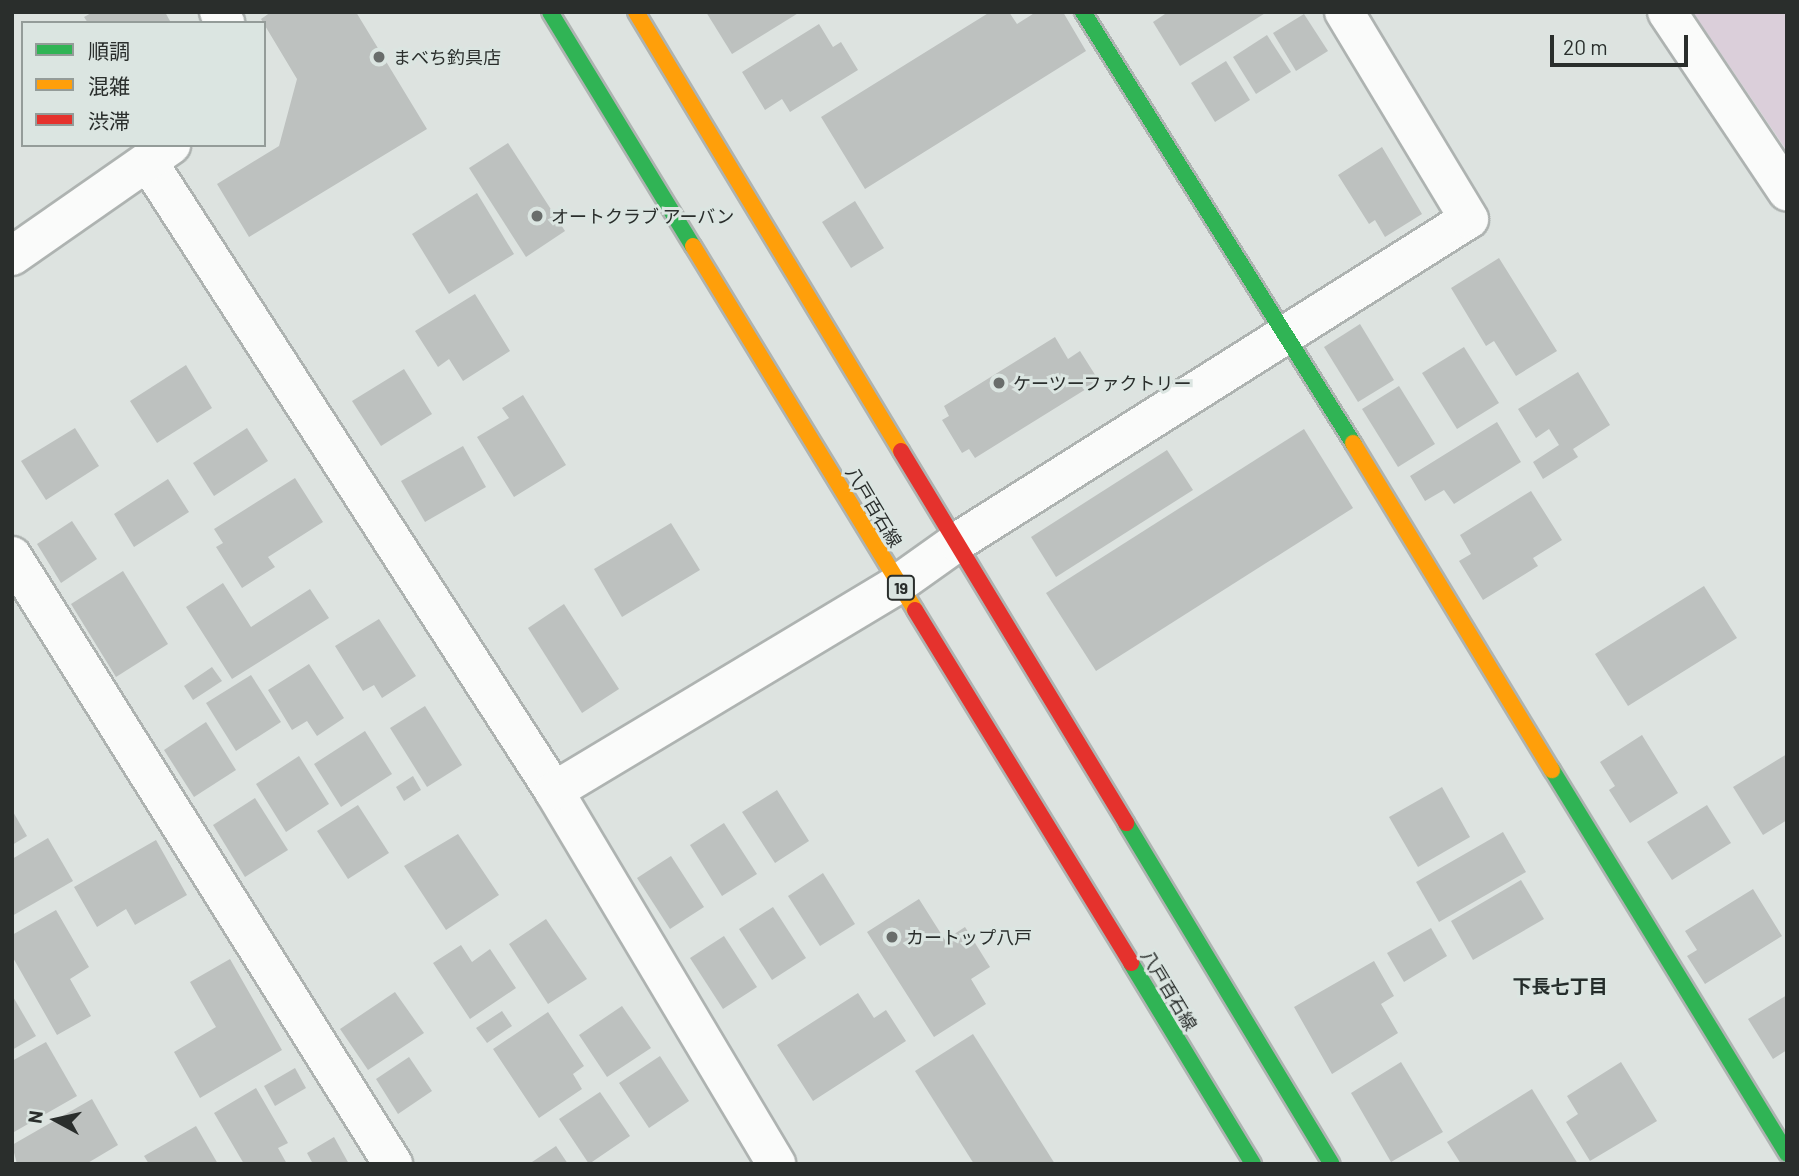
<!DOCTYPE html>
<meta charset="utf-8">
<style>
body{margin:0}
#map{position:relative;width:1799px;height:1176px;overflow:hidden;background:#dde3e0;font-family:Barlow,"Noto Sans JP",sans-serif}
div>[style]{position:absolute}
.green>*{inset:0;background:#dbcfda}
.building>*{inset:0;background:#bdc1bf}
.roads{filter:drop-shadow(2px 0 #aeb3b1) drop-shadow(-2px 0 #aeb3b1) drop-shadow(0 2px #aeb3b1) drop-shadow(0 -2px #aeb3b1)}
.street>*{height:38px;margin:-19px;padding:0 19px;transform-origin:19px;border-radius:19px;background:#fafbfa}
.fast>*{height:16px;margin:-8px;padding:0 8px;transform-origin:8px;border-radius:8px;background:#30b455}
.slow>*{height:16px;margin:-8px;padding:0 8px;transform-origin:8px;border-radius:8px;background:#ff9f0a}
.jam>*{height:16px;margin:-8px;padding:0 8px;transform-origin:8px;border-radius:8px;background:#e5322d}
.dots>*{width:19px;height:19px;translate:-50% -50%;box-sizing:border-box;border:4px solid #dbe5e1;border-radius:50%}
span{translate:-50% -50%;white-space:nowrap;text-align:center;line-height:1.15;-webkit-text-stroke:6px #dbe5e1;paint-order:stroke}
.shield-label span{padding:2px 5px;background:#dbe5e1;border:2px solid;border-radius:5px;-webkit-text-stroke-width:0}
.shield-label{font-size:16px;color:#2a2e2c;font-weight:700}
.poi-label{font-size:18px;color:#2a2e2c}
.left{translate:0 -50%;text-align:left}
.street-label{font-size:18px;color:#2a2e2c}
.neighbourhood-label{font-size:19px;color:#252d2b;font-weight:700}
.frame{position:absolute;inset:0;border:14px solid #2a2e2c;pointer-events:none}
.legend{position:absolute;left:21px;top:21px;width:245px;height:126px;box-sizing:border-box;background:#dbe5e1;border:2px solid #949c99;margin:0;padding:9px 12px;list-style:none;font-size:21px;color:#2a2e2c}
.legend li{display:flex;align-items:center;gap:14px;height:35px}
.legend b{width:35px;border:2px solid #949c99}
.north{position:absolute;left:21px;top:1085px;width:70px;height:70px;-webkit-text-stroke:5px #dbe5e1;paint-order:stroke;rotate:278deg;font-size:19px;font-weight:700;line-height:28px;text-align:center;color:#2a2e2c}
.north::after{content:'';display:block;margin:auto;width:24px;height:32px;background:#2a2e2c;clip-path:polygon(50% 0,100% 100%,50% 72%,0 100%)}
.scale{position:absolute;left:1550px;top:35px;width:138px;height:32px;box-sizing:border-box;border:4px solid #2a2e2c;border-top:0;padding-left:9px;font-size:21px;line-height:24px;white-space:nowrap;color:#2a2e2c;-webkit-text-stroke:5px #dbe5e1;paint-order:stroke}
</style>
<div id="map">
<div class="green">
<div style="clip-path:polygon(1693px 12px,1787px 12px,1787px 151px)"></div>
</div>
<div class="building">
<div style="clip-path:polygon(93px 12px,165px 12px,170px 21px,88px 23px,84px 17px)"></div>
<div style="clip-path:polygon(271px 12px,356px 12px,427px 129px,249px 237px,217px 184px,279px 146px,297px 79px,261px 19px)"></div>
<div style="clip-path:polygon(706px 12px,800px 12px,732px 54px)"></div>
<div style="clip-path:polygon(990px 12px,1009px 12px,1017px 24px,1036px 12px,1063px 12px,1086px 51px,865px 189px,821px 117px)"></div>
<div style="clip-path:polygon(1168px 12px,1267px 12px,1180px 66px,1153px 22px)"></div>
<div style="clip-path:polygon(1304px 14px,1328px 51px,1296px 71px,1273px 33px)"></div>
<div style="clip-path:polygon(819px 24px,833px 47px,841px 42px,858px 70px,790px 112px,782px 99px,765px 110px,742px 72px)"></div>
<div style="clip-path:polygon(1267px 35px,1291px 72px,1256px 94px,1233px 57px)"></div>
<div style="clip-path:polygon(1226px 61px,1250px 100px,1215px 122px,1191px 83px)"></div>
<div style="clip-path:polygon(508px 143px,565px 231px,526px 257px,469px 168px)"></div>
<div style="clip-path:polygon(1382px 147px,1422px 214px,1385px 237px,1375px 220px,1369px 224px,1338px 175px)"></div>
<div style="clip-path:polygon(477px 193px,514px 254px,449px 294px,412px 234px)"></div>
<div style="clip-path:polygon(855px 201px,884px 248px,851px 268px,822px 222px)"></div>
<div style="clip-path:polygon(1499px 258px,1557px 351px,1516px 376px,1494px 341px,1486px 346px,1451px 288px)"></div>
<div style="clip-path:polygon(475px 294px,510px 351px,463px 381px,449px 359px,438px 367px,415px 331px)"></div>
<div style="clip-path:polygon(1360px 324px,1394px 380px,1358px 402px,1324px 347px)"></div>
<div style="clip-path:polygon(1055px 337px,1068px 359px,1080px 351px,1099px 381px,975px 458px,969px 449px,962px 453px,942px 420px,949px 416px,944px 406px)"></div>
<div style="clip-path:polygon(1464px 347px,1499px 403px,1457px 429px,1422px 373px)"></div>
<div style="clip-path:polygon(186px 365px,212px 408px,157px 443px,130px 401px)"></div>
<div style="clip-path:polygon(404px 369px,432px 414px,381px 446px,352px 401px)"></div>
<div style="clip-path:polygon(1578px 372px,1610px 425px,1573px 449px,1578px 457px,1543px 479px,1533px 462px,1559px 445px,1549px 429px,1536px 438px,1518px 409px)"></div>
<div style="clip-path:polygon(1399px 386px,1435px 444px,1398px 467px,1362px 409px)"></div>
<div style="clip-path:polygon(523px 395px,566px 465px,514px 497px,477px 437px,509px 418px,502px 408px)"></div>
<div style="clip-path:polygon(1497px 422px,1521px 462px,1454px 504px,1444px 490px,1425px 501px,1410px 476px)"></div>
<div style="clip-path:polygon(75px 428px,99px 466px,46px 500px,21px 461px)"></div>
<div style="clip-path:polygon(247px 428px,268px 461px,214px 496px,193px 463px)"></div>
<div style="clip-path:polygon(1304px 429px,1353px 508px,1096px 671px,1046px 593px)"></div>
<div style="clip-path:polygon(463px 446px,486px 487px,425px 522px,401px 481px)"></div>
<div style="clip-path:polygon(1167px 450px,1193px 490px,1056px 577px,1031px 537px)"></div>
<div style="clip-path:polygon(295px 478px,323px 522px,268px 557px,275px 567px,242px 588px,216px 547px,223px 543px,214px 529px)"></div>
<div style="clip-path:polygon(168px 479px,189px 512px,134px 547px,114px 514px)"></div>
<div style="clip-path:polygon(1531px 491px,1562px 540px,1533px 558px,1538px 566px,1483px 600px,1459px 561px,1471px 554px,1460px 535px)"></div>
<div style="clip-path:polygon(72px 521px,97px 559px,61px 583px,37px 544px)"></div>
<div style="clip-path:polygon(671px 523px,700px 570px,622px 617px,594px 569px)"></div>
<div style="clip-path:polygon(123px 571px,168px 644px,116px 677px,71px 604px)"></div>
<div style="clip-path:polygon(223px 583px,251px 627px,310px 589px,329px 618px,232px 679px,186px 607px)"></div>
<div style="clip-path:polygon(1704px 586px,1737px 638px,1628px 706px,1595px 654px)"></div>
<div style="clip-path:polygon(564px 604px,619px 689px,582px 713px,528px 628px)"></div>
<div style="clip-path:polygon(379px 619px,416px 676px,382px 698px,374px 685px,363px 691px,335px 646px)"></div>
<div style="clip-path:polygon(309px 664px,344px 718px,317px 736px,307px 721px,292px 730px,268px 690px)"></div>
<div style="clip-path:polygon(212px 667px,222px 681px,193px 700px,184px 686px)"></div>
<div style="clip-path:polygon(251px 675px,281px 722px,236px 751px,206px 703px)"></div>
<div style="clip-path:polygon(425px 706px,462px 765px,427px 787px,390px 728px)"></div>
<div style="clip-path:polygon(206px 722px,236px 770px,194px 797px,164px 750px)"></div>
<div style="clip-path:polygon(365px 731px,392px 774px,341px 807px,314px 764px)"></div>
<div style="clip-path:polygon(1642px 735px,1678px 793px,1630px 823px,1609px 790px,1615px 786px,1600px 762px)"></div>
<div style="clip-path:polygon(1787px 754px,1787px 820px,1763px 835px,1733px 787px)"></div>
<div style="clip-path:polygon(299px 756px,329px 804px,286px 832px,256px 784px)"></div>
<div style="clip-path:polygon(413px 776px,421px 790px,404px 801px,396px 787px)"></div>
<div style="clip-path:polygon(1442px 787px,1470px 837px,1418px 867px,1389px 817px)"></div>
<div style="clip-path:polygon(777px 790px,809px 841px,775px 863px,742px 812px)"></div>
<div style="clip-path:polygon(255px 798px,288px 850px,245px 877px,213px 825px)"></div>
<div style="clip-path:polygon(358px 805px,389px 853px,348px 879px,317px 831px)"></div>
<div style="clip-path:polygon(1707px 805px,1731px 843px,1672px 880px,1647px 842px)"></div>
<div style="clip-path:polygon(12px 810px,27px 836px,12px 845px)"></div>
<div style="clip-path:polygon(724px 823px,757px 874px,722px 896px,690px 845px)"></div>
<div style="clip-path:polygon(1503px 832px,1526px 872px,1439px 922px,1416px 882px)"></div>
<div style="clip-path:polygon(458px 834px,499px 895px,446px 930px,404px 866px)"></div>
<div style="clip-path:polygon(48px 838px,73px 881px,12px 916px,12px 859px)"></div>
<div style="clip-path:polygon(156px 840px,187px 895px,135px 925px,126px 909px,97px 927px,74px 887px)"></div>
<div style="clip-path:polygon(671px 856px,704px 907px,670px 929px,637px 878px)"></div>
<div style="clip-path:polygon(823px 873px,855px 924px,820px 946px,788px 896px)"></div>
<div style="clip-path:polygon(1521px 880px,1544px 919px,1473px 960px,1451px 921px)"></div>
<div style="clip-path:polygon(1753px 889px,1782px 936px,1705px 984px,1687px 956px,1697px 950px,1685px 931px)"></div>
<div style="clip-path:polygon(919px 899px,945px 940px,965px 927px,990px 967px,971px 979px,986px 1004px,934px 1037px,867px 932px)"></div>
<div style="clip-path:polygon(773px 907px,806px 958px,772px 980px,739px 929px)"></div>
<div style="clip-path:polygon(56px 910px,89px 967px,70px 979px,91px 1016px,57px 1035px,12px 956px,12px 935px)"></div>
<div style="clip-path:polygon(546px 919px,587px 979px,548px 1004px,509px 944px)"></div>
<div style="clip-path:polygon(1431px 928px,1447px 956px,1404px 982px,1387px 953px)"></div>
<div style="clip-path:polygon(724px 936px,757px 987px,723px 1009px,690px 958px)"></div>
<div style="clip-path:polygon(461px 945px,472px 962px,490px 949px,516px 988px,470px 1019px,433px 963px)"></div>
<div style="clip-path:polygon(230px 959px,282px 1050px,200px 1098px,174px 1052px,216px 1027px,190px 982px)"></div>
<div style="clip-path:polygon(1374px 961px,1394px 996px,1381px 1004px,1398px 1033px,1332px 1074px,1294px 1007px)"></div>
<div style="clip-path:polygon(395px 992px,424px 1033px,368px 1070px,340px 1029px)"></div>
<div style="clip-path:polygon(858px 993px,874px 1018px,886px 1010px,906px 1041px,813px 1101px,777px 1045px)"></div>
<div style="clip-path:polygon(12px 995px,36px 1036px,12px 1050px)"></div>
<div style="clip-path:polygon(1787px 995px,1787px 1050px,1773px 1059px,1748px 1019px)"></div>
<div style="clip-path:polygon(622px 1006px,651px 1048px,607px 1077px,579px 1035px)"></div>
<div style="clip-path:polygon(502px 1011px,512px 1026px,487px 1043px,476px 1028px)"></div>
<div style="clip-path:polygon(548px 1012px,584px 1066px,573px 1074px,582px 1089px,539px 1118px,493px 1049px)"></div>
<div style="clip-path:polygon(973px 1034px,1055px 1164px,974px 1164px,915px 1071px)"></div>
<div style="clip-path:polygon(46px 1042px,77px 1096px,14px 1132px,12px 1061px)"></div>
<div style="clip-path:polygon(660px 1056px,689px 1101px,649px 1128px,619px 1083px)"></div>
<div style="clip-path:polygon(409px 1057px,432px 1091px,398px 1114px,376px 1079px)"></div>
<div style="clip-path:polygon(1401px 1062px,1443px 1132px,1391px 1162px,1351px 1093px)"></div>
<div style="clip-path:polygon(1621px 1062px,1657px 1121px,1590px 1161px,1566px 1122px,1578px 1114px,1567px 1096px)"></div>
<div style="clip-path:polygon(295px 1068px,306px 1088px,275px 1106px,264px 1086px)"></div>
<div style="clip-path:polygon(256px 1088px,288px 1143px,278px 1148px,287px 1164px,244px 1164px,214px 1113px)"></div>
<div style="clip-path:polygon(1532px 1089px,1578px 1164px,1461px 1164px,1447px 1142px)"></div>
<div style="clip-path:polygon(600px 1092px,630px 1136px,589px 1164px,559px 1119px)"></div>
<div style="clip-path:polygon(92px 1099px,118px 1145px,86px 1164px,17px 1164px,12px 1145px)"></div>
<div style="clip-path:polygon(196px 1126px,218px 1164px,149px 1164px,144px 1156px)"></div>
<div style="clip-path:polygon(334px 1137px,349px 1164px,313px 1164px,307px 1153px)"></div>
<div style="clip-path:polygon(556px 1146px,568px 1164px,529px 1164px)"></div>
</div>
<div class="roads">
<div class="street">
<div style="left:219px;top:12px;width:13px;rotate:61deg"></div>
<div style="left:1667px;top:12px;width:216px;rotate:56.2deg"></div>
<div style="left:148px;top:162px;width:749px;rotate:57.16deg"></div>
<div style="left:554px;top:791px;width:434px;rotate:59.2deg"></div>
<div style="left:12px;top:256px;width:194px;rotate:-34.9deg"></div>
<div style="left:12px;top:556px;width:718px;rotate:57.93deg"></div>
<div style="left:554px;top:791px;width:401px;rotate:-31deg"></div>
<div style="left:898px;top:584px;width:72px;rotate:-35.4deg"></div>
<div style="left:957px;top:542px;width:605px;rotate:-32.25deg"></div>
<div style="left:1469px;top:219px;width:242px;rotate:-121.1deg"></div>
</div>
<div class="fast">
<div style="left:550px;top:12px;width:274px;rotate:58.6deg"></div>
<div style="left:1083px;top:12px;width:509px;rotate:57.93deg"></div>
<div style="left:1552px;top:770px;width:450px;rotate:58.5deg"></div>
<div style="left:1126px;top:823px;width:398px;rotate:58.9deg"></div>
<div style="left:1131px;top:963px;width:235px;rotate:58.7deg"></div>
</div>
<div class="slow">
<div style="left:636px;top:12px;width:513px;rotate:58.88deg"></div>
<div style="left:693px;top:246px;width:426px;rotate:58.6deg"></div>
<div style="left:1353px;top:443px;width:383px;rotate:58.7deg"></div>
</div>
<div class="jam">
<div style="left:901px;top:451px;width:435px;rotate:58.8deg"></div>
<div style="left:915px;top:610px;width:414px;rotate:58.5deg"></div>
</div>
</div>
<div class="dots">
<div style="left:379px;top:57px;background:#696d6b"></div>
<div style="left:537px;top:216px;background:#696d6b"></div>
<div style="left:999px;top:383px;background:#696d6b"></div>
<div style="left:892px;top:937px;background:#696d6b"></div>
</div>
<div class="shield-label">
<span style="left:901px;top:588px">19</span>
</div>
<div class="poi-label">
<span class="left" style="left:393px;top:57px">まべち釣具店</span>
<span class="left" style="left:551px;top:216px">オートクラブ アーバン</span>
<span class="left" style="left:1013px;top:383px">ケーツーファクトリー</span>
<span class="left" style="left:906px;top:937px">カートップ八戸</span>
</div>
<div class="street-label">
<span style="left:874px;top:507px;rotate:59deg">八戸百石線</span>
<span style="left:1169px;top:990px;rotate:59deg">八戸百石線</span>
</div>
<div class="neighbourhood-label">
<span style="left:1560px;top:986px">下長七丁目</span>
</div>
<div class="frame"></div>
<ul class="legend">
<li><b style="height:9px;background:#30b455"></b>順調</li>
<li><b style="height:9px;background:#ff9f0a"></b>混雑</li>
<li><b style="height:9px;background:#e5322d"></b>渋滞</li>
</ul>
<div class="north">N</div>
<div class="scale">20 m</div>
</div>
